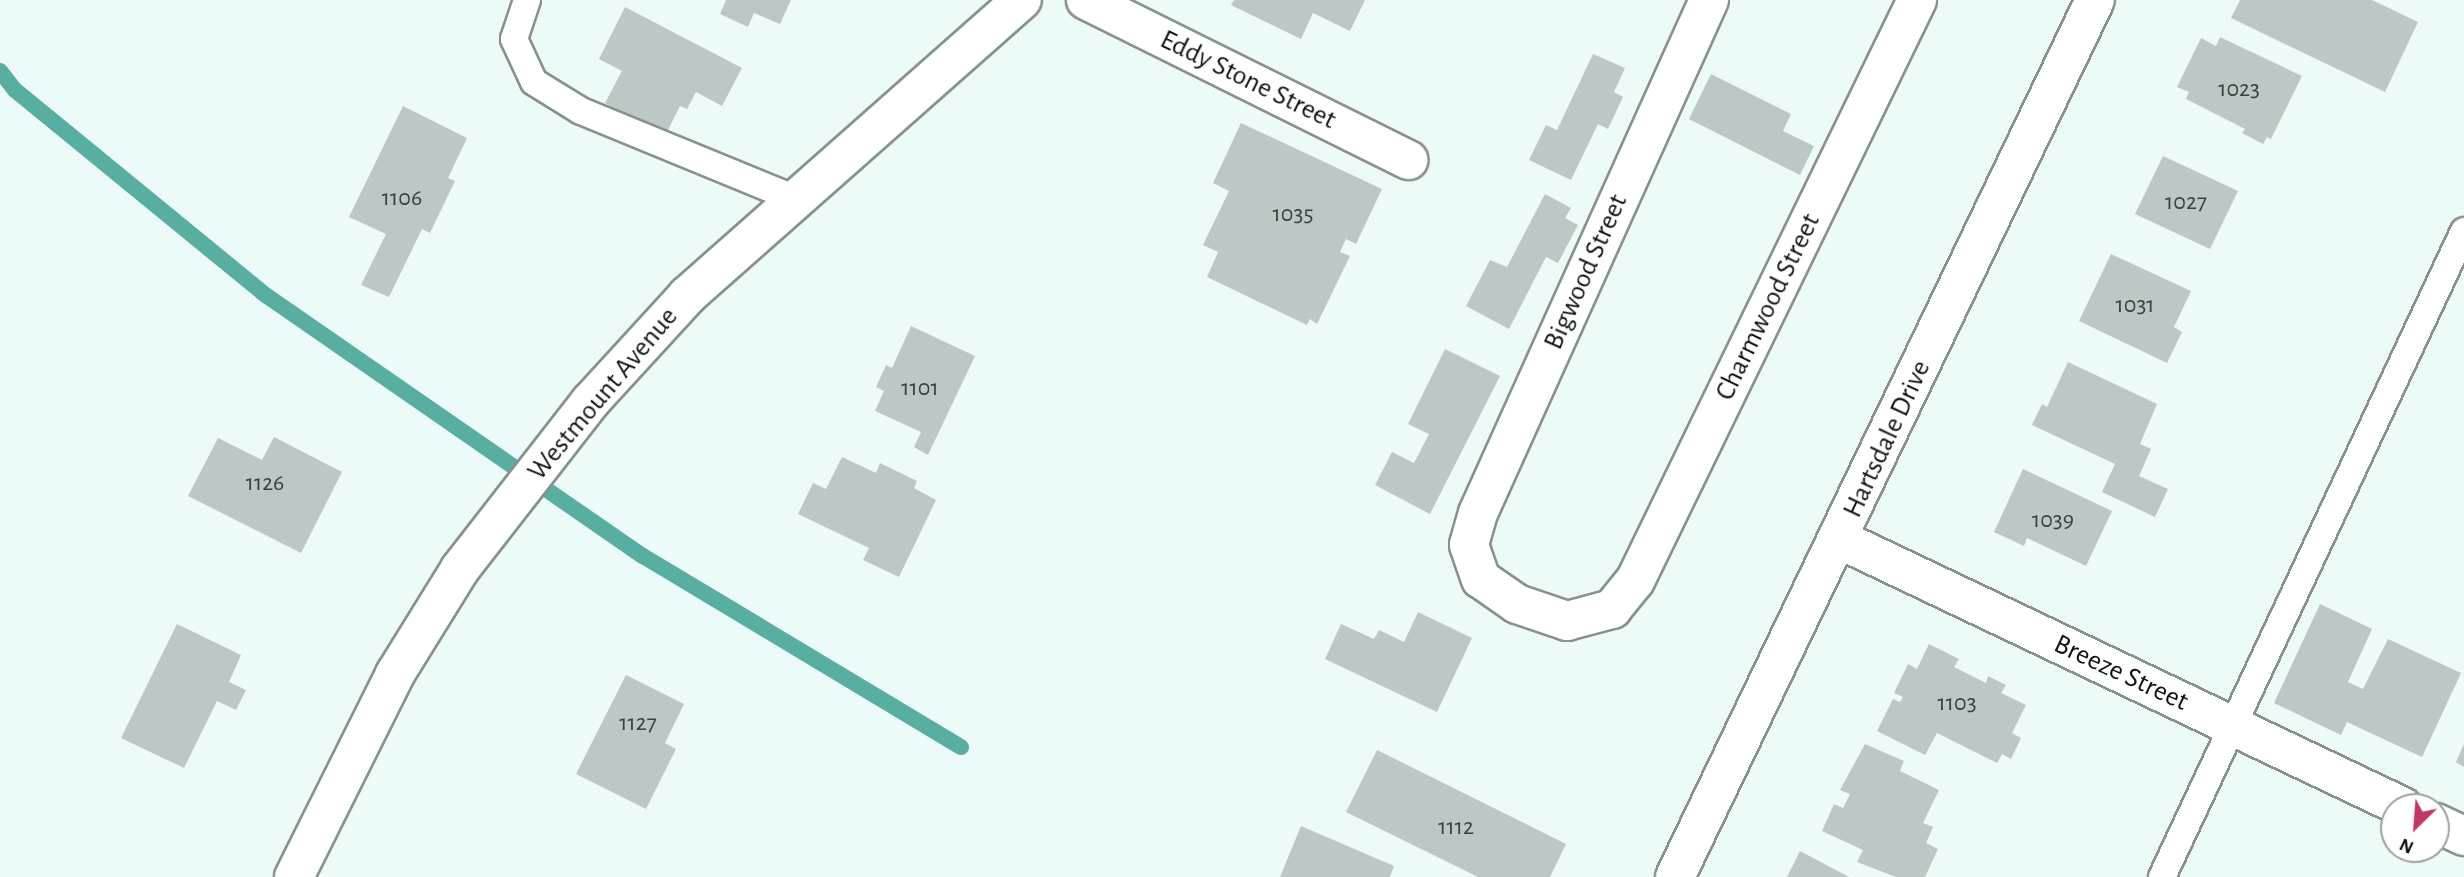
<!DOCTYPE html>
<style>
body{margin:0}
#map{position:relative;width:2464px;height:877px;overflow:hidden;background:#edfbf8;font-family:"Alegreya Sans",sans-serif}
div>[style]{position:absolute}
.stream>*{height:16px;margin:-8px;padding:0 8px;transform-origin:8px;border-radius:8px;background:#59aea2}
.building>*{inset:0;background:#bbc8c6}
.roads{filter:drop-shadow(2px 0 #869290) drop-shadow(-2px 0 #869290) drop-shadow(0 2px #869290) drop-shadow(0 -2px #869290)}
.service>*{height:26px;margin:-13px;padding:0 13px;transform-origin:13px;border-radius:13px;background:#fff}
.minor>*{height:38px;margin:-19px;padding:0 19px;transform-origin:19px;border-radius:19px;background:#fff}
span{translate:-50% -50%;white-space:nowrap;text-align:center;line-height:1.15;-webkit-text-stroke:7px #fff;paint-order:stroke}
.number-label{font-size:24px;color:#39403f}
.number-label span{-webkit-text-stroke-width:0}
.street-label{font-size:28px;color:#0e1312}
.north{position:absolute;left:2380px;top:793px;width:70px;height:70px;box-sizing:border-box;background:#fff;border:2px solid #9fa1a0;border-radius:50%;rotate:205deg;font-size:19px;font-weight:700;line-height:28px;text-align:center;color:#0e1312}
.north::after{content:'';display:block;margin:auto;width:24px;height:32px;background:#c13569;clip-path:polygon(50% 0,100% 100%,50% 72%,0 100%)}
</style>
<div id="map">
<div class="stream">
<div style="left:0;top:71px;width:24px;rotate:52deg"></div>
<div style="left:15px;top:90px;width:325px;rotate:39.3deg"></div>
<div style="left:267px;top:296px;width:457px;rotate:34.7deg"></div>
<div style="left:643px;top:556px;width:371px;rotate:31deg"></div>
</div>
<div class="building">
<div style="clip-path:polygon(726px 0,791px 0,780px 24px,754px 13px,748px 27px,720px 14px)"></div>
<div style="clip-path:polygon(1234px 0,1365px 0,1350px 31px,1313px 13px,1301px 39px,1231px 5px)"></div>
<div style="clip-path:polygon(2240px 0,2372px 0,2418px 22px,2385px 92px,2231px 18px)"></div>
<div style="clip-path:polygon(625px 7px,742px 68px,722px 106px,696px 92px,687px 109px,680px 106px,664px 138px,605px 103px,622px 71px,599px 59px)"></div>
<div style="clip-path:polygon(2220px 37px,2302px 76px,2271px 139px,2267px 137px,2263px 144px,2242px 133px,2245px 129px,2186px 99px,2189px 92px,2177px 87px,2201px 38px,2216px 46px)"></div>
<div style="clip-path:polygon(1593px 54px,1625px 68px,1614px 92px,1623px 97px,1608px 129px,1598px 124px,1571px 180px,1529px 160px,1546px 125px,1557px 130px)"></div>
<div style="clip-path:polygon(1711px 74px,1791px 114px,1783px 131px,1814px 146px,1800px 175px,1689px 119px)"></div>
<div style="clip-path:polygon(403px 106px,467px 138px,448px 178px,455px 181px,430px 233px,422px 229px,389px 297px,361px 285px,386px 234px,349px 217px)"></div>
<div style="clip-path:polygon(1241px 123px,1382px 189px,1356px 244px,1346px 239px,1340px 252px,1350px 256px,1317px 324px,1310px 319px,1307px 325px,1207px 277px,1218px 252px,1203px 245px,1229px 191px,1213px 183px)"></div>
<div style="clip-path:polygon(2163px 156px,2238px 191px,2210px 249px,2135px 214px)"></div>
<div style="clip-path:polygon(1545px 194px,1571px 208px,1565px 218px,1578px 225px,1558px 263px,1546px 257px,1509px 329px,1466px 306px,1490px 260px,1507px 267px)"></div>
<div style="clip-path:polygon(2111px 254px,2191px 291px,2174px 327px,2182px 332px,2167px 363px,2079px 321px)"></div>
<div style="clip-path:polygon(911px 326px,975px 356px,928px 455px,914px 447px,921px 432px,875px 411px,884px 391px,876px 387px,886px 365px,892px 368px)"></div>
<div style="clip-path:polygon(1445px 349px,1500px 376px,1430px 514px,1375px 485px,1392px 452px,1414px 463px,1429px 434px,1408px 424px)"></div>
<div style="clip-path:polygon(2068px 362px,2157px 404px,2140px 444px,2151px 449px,2139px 476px,2168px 489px,2155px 517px,2102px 492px,2115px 464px,2032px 425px,2042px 404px,2047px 407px)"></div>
<div style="clip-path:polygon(274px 437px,342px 472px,301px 553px,188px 496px,218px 438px,262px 460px)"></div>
<div style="clip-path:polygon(842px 457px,876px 473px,880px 463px,917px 481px,914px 488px,936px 500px,899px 577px,863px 560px,869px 548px,798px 514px,813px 483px,826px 489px)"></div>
<div style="clip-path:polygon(2023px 469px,2112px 511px,2086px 566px,2027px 538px,2024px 546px,1994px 532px)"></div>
<div style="clip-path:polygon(2320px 604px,2372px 629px,2348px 682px,2363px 689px,2388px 639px,2461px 673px,2422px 757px,2347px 722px,2341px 735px,2274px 703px)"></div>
<div style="clip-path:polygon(1418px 612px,1472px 638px,1437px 712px,1325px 659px,1341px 624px,1374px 639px,1379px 630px,1404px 642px)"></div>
<div style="clip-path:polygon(177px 624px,241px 655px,229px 682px,246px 690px,236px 710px,217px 701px,184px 768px,121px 738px)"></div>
<div style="clip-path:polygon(1929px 644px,1959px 659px,1954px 667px,1986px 683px,1988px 676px,2006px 685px,2001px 693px,2026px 705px,2012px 733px,2021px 738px,2011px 759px,2002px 754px,1997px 763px,1937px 733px,1925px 755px,1877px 731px,1893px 699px,1900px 702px,1903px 697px,1894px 693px,1908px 664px,1917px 669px)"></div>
<div style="clip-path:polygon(626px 675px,684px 704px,665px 743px,676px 749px,646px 809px,576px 774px)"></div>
<div style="clip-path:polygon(1865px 744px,1904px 761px,1900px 771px,1939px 790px,1923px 823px,1933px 827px,1926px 843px,1938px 849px,1925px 877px,1896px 877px,1857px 862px,1863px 850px,1822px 831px,1834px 804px,1843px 808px,1850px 794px,1840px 790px)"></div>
<div style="clip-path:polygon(2464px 744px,2464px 767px,2456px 762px)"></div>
<div style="clip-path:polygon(1377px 750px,1566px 844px,1550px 877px,1478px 877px,1346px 812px)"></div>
<div style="clip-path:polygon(1301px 826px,1394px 866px,1390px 877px,1280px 877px)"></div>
<div style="clip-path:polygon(1800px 851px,1849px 877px,1787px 877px)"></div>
</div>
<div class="roads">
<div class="service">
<div style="left:527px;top:0;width:41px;rotate:108.4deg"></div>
<div style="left:514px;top:39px;width:47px;rotate:65.1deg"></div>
<div style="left:534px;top:82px;width:55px;rotate:31.7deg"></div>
<div style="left:581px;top:111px;width:235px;rotate:22.3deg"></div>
<div style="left:2162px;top:877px;width:713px;rotate:-64.94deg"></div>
</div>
<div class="minor">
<div style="left:1086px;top:0;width:360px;rotate:26.4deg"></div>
<div style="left:1709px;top:0;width:563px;rotate:114.24deg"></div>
<div style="left:1478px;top:513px;width:33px;rotate:106deg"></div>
<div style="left:1469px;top:545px;width:36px;rotate:71deg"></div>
<div style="left:1481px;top:579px;width:44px;rotate:34.8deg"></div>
<div style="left:1517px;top:604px;width:53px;rotate:18.8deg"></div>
<div style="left:1567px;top:621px;width:47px;rotate:-14.9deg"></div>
<div style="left:1612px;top:609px;width:36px;rotate:-51deg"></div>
<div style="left:1635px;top:581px;width:646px;rotate:-64.11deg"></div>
<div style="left:1839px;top:539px;width:624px;rotate:25.42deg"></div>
<div style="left:2436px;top:823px;width:31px;rotate:25deg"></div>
<div style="left:294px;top:877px;width:227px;rotate:-63.5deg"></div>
<div style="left:395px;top:674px;width:123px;rotate:-58.2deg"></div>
<div style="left:460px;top:569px;width:212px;rotate:-52.1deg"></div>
<div style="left:590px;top:402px;width:144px;rotate:-47.5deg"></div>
<div style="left:687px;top:296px;width:447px;rotate:-41.5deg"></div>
<div style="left:1675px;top:877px;width:972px;rotate:-64.41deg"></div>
</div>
</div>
<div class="number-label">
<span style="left:2239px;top:90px">1023</span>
<span style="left:402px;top:199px">1106</span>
<span style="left:2186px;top:203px">1027</span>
<span style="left:1293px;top:215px">1035</span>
<span style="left:2135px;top:306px">1031</span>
<span style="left:920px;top:389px">1101</span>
<span style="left:265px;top:484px">1126</span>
<span style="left:2053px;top:521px">1039</span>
<span style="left:1957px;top:704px">1103</span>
<span style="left:638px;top:724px">1127</span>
<span style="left:1456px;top:828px">1112</span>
</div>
<div class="street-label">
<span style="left:1248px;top:80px;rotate:26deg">Eddy Stone Street</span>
<span style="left:1586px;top:272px;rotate:-66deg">Bigwood Street</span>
<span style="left:1768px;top:307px;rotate:-64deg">Charmwood Street</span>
<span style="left:603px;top:394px;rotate:-50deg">Westmount Avenue</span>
<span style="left:1887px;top:439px;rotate:-65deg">Hartsdale Drive</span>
<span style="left:2121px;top:673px;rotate:25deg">Breeze Street</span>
</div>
<div class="north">N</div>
</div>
